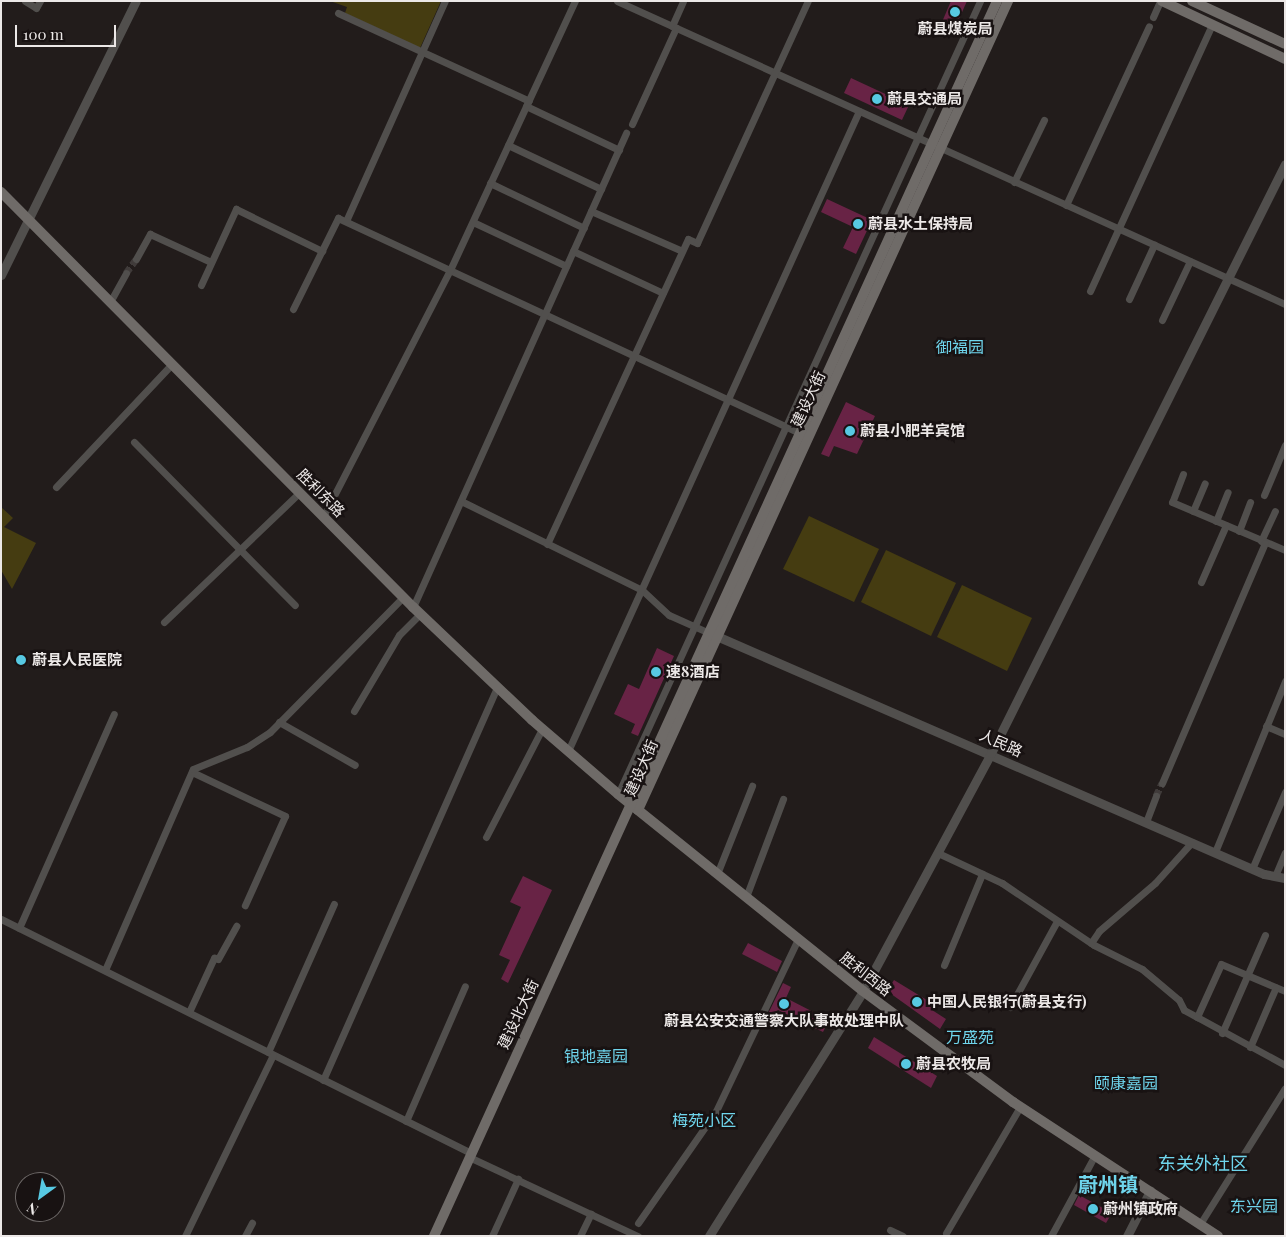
<!DOCTYPE html>
<meta charset="utf-8">
<style>
body{margin:0}
#map{position:relative;width:1286px;height:1237px;overflow:hidden;background:#221c1b;font-family:"Playfair Display","Noto Sans SC",serif}
div>[style]{position:absolute}
.green>*{inset:0;background:#453c11}
.building>*{inset:0;background:#682345}
.minor-tunnel>*{height:7px;margin-top:-3.5px;transform-origin:0;background:repeating-linear-gradient(90deg,#403b3a 0 7px,transparent 0 10.5px)}
.minor>*{height:7px;margin:-3.5px;padding:0 3.5px;transform-origin:3.5px;border-radius:3.5px;background:#514f4d}
.tertiary>*{height:9px;margin:-4.5px;padding:0 4.5px;transform-origin:4.5px;border-radius:4.5px;background:#514f4d}
.secondary>*{height:10px;margin:-5px;padding:0 5px;transform-origin:5px;border-radius:5px;background:#6f6b68}
.dots>*{width:14px;height:14px;translate:-50% -50%;box-sizing:border-box;border:2px solid #181212;border-radius:50%}
span{translate:-50% -50%;white-space:nowrap;text-align:center;line-height:1.15;-webkit-text-stroke:5px #181212;paint-order:stroke}
.poi-label{font-size:15px;color:#ece8e7;font-weight:700}
.left{translate:0 -50%;text-align:left}
.street-label{font-size:15px;color:#ece8e7}
.neighbourhood-label{font-size:16px;color:#6fd5ec}
.quarter-label{font-size:18px;color:#6fd5ec}
.district-label{font-size:20px;color:#6fd5ec;font-weight:700}
.frame{position:absolute;inset:0;border:2px solid #ece8e7;pointer-events:none}
.north{position:absolute;left:15px;top:1172px;width:50px;height:50px;box-sizing:border-box;background:#181212;border:1px solid #6d6867;border-radius:50%;rotate:212deg;font-size:14px;font-weight:700;line-height:20px;text-align:center;color:#ece8e7}
.north::after{content:'';display:block;margin:auto;width:18px;height:22px;background:#57c9e2;clip-path:polygon(50% 0,100% 100%,50% 72%,0 100%)}
.scale{position:absolute;left:15px;top:25px;width:101px;height:22px;box-sizing:border-box;border:2px solid #ece8e7;border-top:0;padding-left:6px;font-size:15px;line-height:18px;white-space:nowrap;color:#ece8e7;-webkit-text-stroke:4px #181212;paint-order:stroke}
</style>
<div id="map">
<div class="green">
<div style="clip-path:polygon(330px 1px,441px 1px,420px 48px,345px 13px,347px 7px)"></div>
<div style="clip-path:polygon(1px 507px,13px 518px,4px 527px,36px 543px,12px 589px,1px 570px)"></div>
<div style="clip-path:polygon(809px 516px,879px 549px,854px 602px,783px 569px)"></div>
<div style="clip-path:polygon(886px 550px,956px 583px,931px 636px,861px 602px)"></div>
<div style="clip-path:polygon(962px 585px,1032px 618px,1007px 671px,937px 637px)"></div>
</div>
<div class="building">
<div style="clip-path:polygon(951px 1px,967px 1px,955px 28px,942px 22px)"></div>
<div style="clip-path:polygon(851px 78px,909px 105px,902px 120px,844px 93px)"></div>
<div style="clip-path:polygon(827px 199px,872px 220px,856px 254px,843px 248px,853px 227px,821px 212px)"></div>
<div style="clip-path:polygon(846px 402px,875px 416px,857px 454px,834px 446px,829px 457px,821px 454px)"></div>
<div style="clip-path:polygon(657px 648px,674px 656px,638px 736px,631px 733px,635px 724px,614px 714px,628px 684px,639px 689px)"></div>
<div style="clip-path:polygon(523px 876px,552px 890px,508px 983px,501px 979px,510px 960px,499px 955px,521px 907px,510px 902px)"></div>
<div style="clip-path:polygon(748px 943px,782px 961px,777px 972px,742px 954px)"></div>
<div style="clip-path:polygon(894px 980px,935px 1005px,932px 1010px,946px 1019px,940px 1029px,887px 991px)"></div>
<div style="clip-path:polygon(783px 983px,791px 987px,786px 998px,829px 1020px,823px 1032px,778px 1010px,773px 1019px,767px 1016px)"></div>
<div style="clip-path:polygon(874px 1037px,937px 1076px,931px 1088px,868px 1048px)"></div>
<div style="clip-path:polygon(1079px 1195px,1112px 1213px,1106px 1223px,1074px 1205px)"></div>
</div>
<div class="minor-tunnel">
<div style="left:126px;top:273px;width:17px;rotate:-54deg"></div>
<div style="left:1156px;top:796px;width:14px;rotate:-65deg"></div>
</div>
<div class="minor">
<div style="left:25px;top:1px;width:13px;rotate:32deg"></div>
<div style="left:36px;top:8px;width:8px;rotate:-60deg"></div>
<div style="left:617px;top:1px;width:734px;rotate:24.4deg"></div>
<div style="left:338px;top:13px;width:210px;rotate:24.7deg"></div>
<div style="left:1153px;top:17px;width:17px;rotate:-66deg"></div>
<div style="left:672px;top:26px;width:27px;rotate:-66deg"></div>
<div style="left:526px;top:106px;width:103px;rotate:25.3deg"></div>
<div style="left:632px;top:124px;width:106px;rotate:-65.4deg"></div>
<div style="left:508px;top:145px;width:103px;rotate:25.3deg"></div>
<div style="left:1014px;top:182px;width:69px;rotate:-64.2deg"></div>
<div style="left:490px;top:183px;width:104px;rotate:25.6deg"></div>
<div style="left:1066px;top:205px;width:197px;rotate:-65.1deg"></div>
<div style="left:591px;top:211px;width:99px;rotate:23.7deg"></div>
<div style="left:346px;top:221px;width:241px;rotate:-65.8deg"></div>
<div style="left:473px;top:222px;width:103px;rotate:25.3deg"></div>
<div style="left:573px;top:251px;width:99px;rotate:25deg"></div>
<div style="left:136px;top:259px;width:29px;rotate:-61deg"></div>
<div style="left:150px;top:234px;width:67px;rotate:24.7deg"></div>
<div style="left:201px;top:285px;width:84px;rotate:-65.3deg"></div>
<div style="left:236px;top:209px;width:96px;rotate:26deg"></div>
<div style="left:1090px;top:291px;width:294px;rotate:-65.4deg"></div>
<div style="left:1129px;top:299px;width:60px;rotate:-65.2deg"></div>
<div style="left:110px;top:302px;width:33px;rotate:-61deg"></div>
<div style="left:293px;top:309px;width:102px;rotate:-63.7deg"></div>
<div style="left:338px;top:218px;width:514px;rotate:24.97deg"></div>
<div style="left:1162px;top:320px;width:65px;rotate:-64.6deg"></div>
<div style="left:134px;top:442px;width:229px;rotate:45.4deg"></div>
<div style="left:1183px;top:474px;width:30px;rotate:111deg"></div>
<div style="left:1172px;top:502px;width:123px;rotate:23deg"></div>
<div style="left:56px;top:487px;width:169px;rotate:-46.7deg"></div>
<div style="left:1264px;top:495px;width:54px;rotate:-67.2deg"></div>
<div style="left:461px;top:501px;width:202px;rotate:26.2deg"></div>
<div style="left:642px;top:590px;width:37px;rotate:43deg"></div>
<div style="left:669px;top:615px;width:42px;rotate:24.1deg"></div>
<div style="left:1193px;top:511px;width:30px;rotate:-67deg"></div>
<div style="left:323px;top:517px;width:278px;rotate:-62.8deg"></div>
<div style="left:450px;top:270px;width:297px;rotate:-65.1deg"></div>
<div style="left:1216px;top:521px;width:31px;rotate:-68deg"></div>
<div style="left:1239px;top:531px;width:31px;rotate:-69deg"></div>
<div style="left:1261px;top:541px;width:33px;rotate:-65deg"></div>
<div style="left:547px;top:544px;width:336px;rotate:-65.2deg"></div>
<div style="left:688px;top:239px;width:10px;rotate:24deg"></div>
<div style="left:697px;top:243px;width:266px;rotate:-65.4deg"></div>
<div style="left:1201px;top:582px;width:62px;rotate:-66.3deg"></div>
<div style="left:413px;top:607px;width:520px;rotate:-65.8deg"></div>
<div style="left:164px;top:622px;width:187px;rotate:-43.7deg"></div>
<div style="left:354px;top:711px;width:88px;rotate:-59.4deg"></div>
<div style="left:399px;top:635px;width:30px;rotate:-45deg"></div>
<div style="left:279px;top:722px;width:87px;rotate:29.5deg"></div>
<div style="left:1266px;top:726px;width:21px;rotate:23deg"></div>
<div style="left:568px;top:751px;width:703px;rotate:-65.55deg"></div>
<div style="left:192px;top:772px;width:103px;rotate:25.3deg"></div>
<div style="left:285px;top:816px;width:98px;rotate:114.2deg"></div>
<div style="left:1162px;top:783px;width:261px;rotate:-66.8deg"></div>
<div style="left:618px;top:794px;width:872px;rotate:-65.46deg"></div>
<div style="left:1146px;top:822px;width:28px;rotate:-69deg"></div>
<div style="left:486px;top:837px;width:122px;rotate:-62.6deg"></div>
<div style="left:1215px;top:852px;width:185px;rotate:-67.7deg"></div>
<div style="left:938px;top:853px;width:71px;rotate:25.1deg"></div>
<div style="left:1002px;top:883px;width:111px;rotate:34deg"></div>
<div style="left:1094px;top:945px;width:54px;rotate:26.6deg"></div>
<div style="left:1142px;top:969px;width:48px;rotate:40deg"></div>
<div style="left:1179px;top:1000px;width:11px;rotate:63deg"></div>
<div style="left:1184px;top:1010px;width:15px;rotate:28deg"></div>
<div style="left:1197px;top:1017px;width:58px;rotate:-65.6deg"></div>
<div style="left:1221px;top:964px;width:69px;rotate:22.9deg"></div>
<div style="left:1252px;top:869px;width:84px;rotate:-66.8deg"></div>
<div style="left:717px;top:874px;width:95px;rotate:-68.3deg"></div>
<div style="left:1275px;top:876px;width:25px;rotate:-67deg"></div>
<div style="left:746px;top:897px;width:105px;rotate:-69.3deg"></div>
<div style="left:1px;top:919px;width:525px;rotate:26.47deg"></div>
<div style="left:19px;top:928px;width:234px;rotate:-66.1deg"></div>
<div style="left:1091px;top:943px;width:14px;rotate:-56deg"></div>
<div style="left:1099px;top:931px;width:74px;rotate:-40.6deg"></div>
<div style="left:1155px;top:883px;width:55px;rotate:-47.9deg"></div>
<div style="left:944px;top:965px;width:99px;rotate:-67.3deg"></div>
<div style="left:105px;top:970px;width:219px;rotate:-66.4deg"></div>
<div style="left:193px;top:769px;width:58px;rotate:-22.2deg"></div>
<div style="left:247px;top:747px;width:27px;rotate:-33deg"></div>
<div style="left:270px;top:732px;width:190px;rotate:-45.4deg"></div>
<div style="left:1010px;top:1007px;width:98px;rotate:-61.3deg"></div>
<div style="left:189px;top:1012px;width:60px;rotate:-65.2deg"></div>
<div style="left:214px;top:958px;width:4px;rotate:14deg"></div>
<div style="left:218px;top:959px;width:38px;rotate:-61deg"></div>
<div style="left:1197px;top:1017px;width:100px;rotate:28.6deg"></div>
<div style="left:1222px;top:1033px;width:107px;rotate:-66.3deg"></div>
<div style="left:1250px;top:1047px;width:65px;rotate:-66.6deg"></div>
<div style="left:268px;top:1052px;width:162px;rotate:-66deg"></div>
<div style="left:323px;top:1080px;width:430px;rotate:-66.1deg"></div>
<div style="left:406px;top:1121px;width:147px;rotate:-66.4deg"></div>
<div style="left:469px;top:1157px;width:187px;rotate:25.1deg"></div>
<div style="left:638px;top:1223px;width:136px;rotate:-55.1deg"></div>
<div style="left:716px;top:1111px;width:191px;rotate:-64.5deg"></div>
<div style="left:1200px;top:1224px;width:160px;rotate:-58deg"></div>
<div style="left:890px;top:1230px;width:14px;rotate:25deg"></div>
<div style="left:946px;top:1233px;width:146px;rotate:-59.6deg"></div>
<div style="left:185px;top:1236px;width:201px;rotate:-64.1deg"></div>
<div style="left:245px;top:1236px;width:15px;rotate:-62deg"></div>
<div style="left:492px;top:1236px;width:63px;rotate:-65.5deg"></div>
<div style="left:580px;top:1236px;width:25px;rotate:-64deg"></div>
<div style="left:1051px;top:1236px;width:92px;rotate:-61.5deg"></div>
</div>
<div class="tertiary">
<div style="left:1px;top:275px;width:305px;rotate:-63.8deg"></div>
<div style="left:712px;top:634px;width:602px;rotate:23.5deg"></div>
<div style="left:1264px;top:874px;width:21px;rotate:11deg"></div>
<div style="left:709px;top:1236px;width:289px;rotate:-57.8deg"></div>
<div style="left:863px;top:991px;width:270px;rotate:-61.7deg"></div>
<div style="left:991px;top:753px;width:658px;rotate:-63.47deg"></div>
<div style="left:1127px;top:1236px;width:51px;rotate:-62.9deg"></div>
</div>
<div class="secondary">
<div style="left:1162px;top:1px;width:136px;rotate:25.2deg"></div>
<div style="left:1192px;top:1px;width:102px;rotate:24.8deg"></div>
<div style="left:1px;top:192px;width:585px;rotate:45.21deg"></div>
<div style="left:413px;top:607px;width:164px;rotate:43.5deg"></div>
<div style="left:532px;top:720px;width:113px;rotate:40.7deg"></div>
<div style="left:618px;top:794px;width:314px;rotate:38.8deg"></div>
<div style="left:863px;top:991px;width:187px;rotate:36.5deg"></div>
<div style="left:1013px;top:1102px;width:245px;rotate:33.2deg"></div>
<div style="left:638px;top:810px;width:890px;rotate:-65.42deg"></div>
<div style="left:434px;top:1236px;width:1357px;rotate:-65.49deg"></div>
</div>
<div class="dots">
<div style="left:955px;top:12px;background:#57c9e2"></div>
<div style="left:877px;top:99px;background:#57c9e2"></div>
<div style="left:858px;top:224px;background:#57c9e2"></div>
<div style="left:850px;top:431px;background:#57c9e2"></div>
<div style="left:21px;top:660px;background:#57c9e2"></div>
<div style="left:656px;top:672px;background:#57c9e2"></div>
<div style="left:917px;top:1002px;background:#57c9e2"></div>
<div style="left:784px;top:1004px;background:#57c9e2"></div>
<div style="left:906px;top:1064px;background:#57c9e2"></div>
<div style="left:1093px;top:1209px;background:#57c9e2"></div>
</div>
<div class="poi-label">
<span style="left:955px;top:29px">蔚县煤炭局</span>
<span class="left" style="left:887px;top:99px">蔚县交通局</span>
<span class="left" style="left:868px;top:224px">蔚县水土保持局</span>
<span class="left" style="left:860px;top:431px">蔚县小肥羊宾馆</span>
<span class="left" style="left:32px;top:660px">蔚县人民医院</span>
<span class="left" style="left:666px;top:672px">速8酒店</span>
<span class="left" style="left:927px;top:1002px">中国人民银行(蔚县支行)</span>
<span style="left:784px;top:1021px">蔚县公安交通警察大队事故处理中队</span>
<span class="left" style="left:916px;top:1064px">蔚县农牧局</span>
<span class="left" style="left:1103px;top:1209px">蔚州镇政府</span>
</div>
<div class="street-label">
<span style="left:808px;top:399px;rotate:-65deg">建设大街</span>
<span style="left:321px;top:493px;rotate:45deg">胜利东路</span>
<span style="left:1001px;top:743px;rotate:24deg">人民路</span>
<span style="left:641px;top:768px;rotate:-66deg">建设大街</span>
<span style="left:866px;top:974px;rotate:38deg">胜利西路</span>
<span style="left:518px;top:1014px;rotate:-65deg">建设北大街</span>
</div>
<div class="neighbourhood-label">
<span style="left:960px;top:347px">御福园</span>
<span style="left:970px;top:1037px">万盛苑</span>
<span style="left:596px;top:1056px">银地嘉园</span>
<span style="left:1126px;top:1083px">颐康嘉园</span>
<span style="left:704px;top:1120px">梅苑小区</span>
<span style="left:1254px;top:1206px">东兴园</span>
</div>
<div class="quarter-label">
<span style="left:1203px;top:1163px">东关外社区</span>
</div>
<div class="district-label">
<span style="left:1108px;top:1183px">蔚州镇</span>
</div>
<div class="frame"></div>
<div class="north">N</div>
<div class="scale">100 m</div>
</div>
